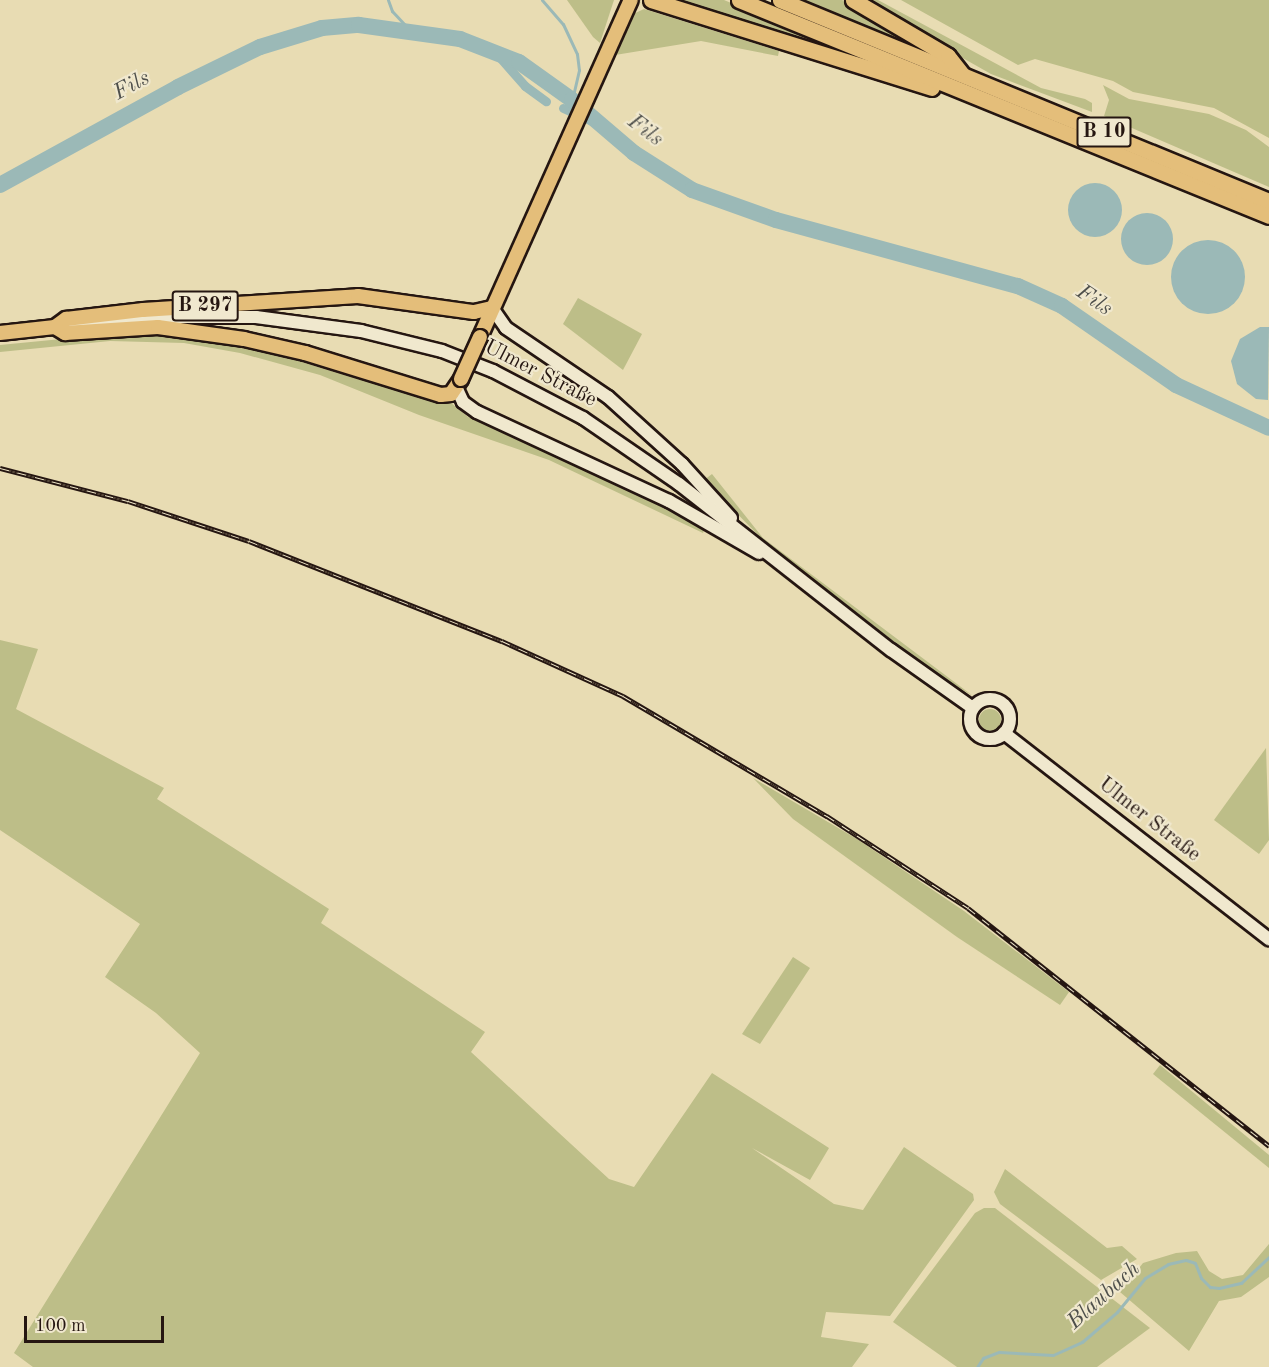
<!DOCTYPE html>
<meta charset="utf-8">
<style>
body{margin:0}
#map{position:relative;width:1269px;height:1367px;overflow:hidden;background:#e8dcb3;font-family:"Old Standard TT",serif}
div>[style]{position:absolute}
.green>*{inset:0;background:#bdbe88}
.round{border-radius:50%}
.water>*{inset:0;background:#9bb9b7}
.stream>*{height:3px;margin:-1.5px;padding:0 1.5px;transform-origin:1.5px;border-radius:1.5px;background:#9bb9b7}
.canal>*{height:9px;margin:-4.5px;padding:0 4.5px;transform-origin:4.5px;border-radius:4.5px;background:#9bb9b7}
.river>*{height:16px;margin:-8px;padding:0 8px;transform-origin:8px;border-radius:8px;background:#9bb9b7}
.roads{filter:drop-shadow(2px 0 #251611) drop-shadow(-2px 0 #251611) drop-shadow(0 2px #251611) drop-shadow(0 -2px #251611)}
.secondary>*{height:12px;margin:-6px;padding:0 6px;transform-origin:6px;border-radius:6px;background:#f0e8ce}
.secondary>.ring{margin:-6px;padding:0;box-sizing:content-box;background:none;border:12px solid #f0e8ce;border-radius:50%}
.primary>*{height:14px;margin:-7px;padding:0 7px;transform-origin:7px;border-radius:7px;background:#e4be7a}
.highway>*{height:15px;margin:-7.5px;padding:0 7.5px;transform-origin:7.5px;border-radius:7.5px;background:#e4be7a}
.rail>*{height:5px;margin-top:-2.5px;transform-origin:0;background:repeating-linear-gradient(90deg,#f0e8ce 0 9px,#251611 0 18px);box-sizing:border-box;border-block:2px solid #251611}
.bridges{filter:drop-shadow(2px 0 #251611) drop-shadow(-2px 0 #251611) drop-shadow(0 2px #251611) drop-shadow(0 -2px #251611)}
.primary-bridge>*{height:14px;margin:-7px;padding:0 7px;transform-origin:7px;border-radius:7px;background:#e4be7a}
span{translate:-50% -50%;white-space:nowrap;text-align:center;line-height:1.15;-webkit-text-stroke:4.5px #f0e8ce;paint-order:stroke}
.shield-label span{padding:2px 4px;background:#f0e8ce;border:2px solid;border-radius:4px;-webkit-text-stroke-width:0}
.shield-label{font-size:20px;color:#251611;font-weight:700}
.street-label{font-size:21px;color:#251611}
.water-label{font-size:22px;color:#4e4f4b;font-style:italic}
.scale{position:absolute;left:24px;top:1316px;width:140px;height:27px;box-sizing:border-box;border:3px solid #251611;border-top:0;padding-left:8px;font-size:18px;line-height:21px;white-space:nowrap;color:#251611;-webkit-text-stroke:4px #f0e8ce;paint-order:stroke}
</style>
<div id="map">
<div class="green">
<div style="clip-path:polygon(567px 0,614px 0,600px 43px,593px 37px)"></div>
<div style="clip-path:polygon(661px 0,724px 0,881px 66px)"></div>
<div style="clip-path:polygon(795px 0,842px 0,924px 50px,922px 52px)"></div>
<div style="clip-path:polygon(860px 0,878px 0,1041px 88px,1085px 99px,1092px 103px,1092px 112px,991px 74px)"></div>
<div style="clip-path:polygon(901px 0,1269px 0,1269px 138px,1214px 108px,1133px 92px,1113px 81px,1035px 59px,1018px 65px)"></div>
<div style="clip-path:polygon(644px 9px,779px 51px,778px 56px,701px 41px,615px 55px,631px 15px)"></div>
<div style="clip-path:polygon(1103px 85px,1129px 99px,1209px 114px,1246px 130px,1269px 147px,1269px 187px,1104px 116px,1109px 100px)"></div>
<div style="clip-path:polygon(578px 298px,642px 334px,623px 370px,563px 324px)"></div>
<div style="clip-path:polygon(123px 333px,169px 333px,245px 345px,435px 402px,450px 402px,468px 417px,614px 480px,706px 526px,703px 533px,549px 460px,419px 415px,320px 375px,240px 353px,184px 343px,110px 341px,0 352px,0 345px)"></div>
<div style="clip-path:polygon(712px 474px,763px 538px,973px 696px,935px 673px,767px 544px,704px 480px)"></div>
<div style="clip-path:polygon(0 640px,38px 649px,16px 709px,164px 788px,157px 799px,329px 909px,321px 923px,485px 1032px,471px 1052px,609px 1179px,634px 1187px,712px 1073px,829px 1148px,810px 1180px,752px 1148px,834px 1204px,863px 1210px,904px 1147px,973px 1194px,974px 1200px,890px 1316px,826px 1312px,821px 1337px,869px 1344px,852px 1367px,33px 1367px,14px 1353px,200px 1053px,156px 1013px,105px 977px,140px 924px,0 830px)"></div>
<div class="round" style="left:979px;top:709px;width:22px;height:22px"></div>
<div style="clip-path:polygon(1266px 748px,1269px 840px,1259px 854px,1214px 820px)"></div>
<div style="clip-path:polygon(753px 778px,857px 839px,964px 911px,1069px 992px,1060px 1005px,957px 937px,793px 819px)"></div>
<div style="clip-path:polygon(793px 957px,810px 968px,760px 1044px,742px 1034px)"></div>
<div style="clip-path:polygon(1160px 1065px,1269px 1155px,1269px 1168px,1153px 1074px)"></div>
<div style="clip-path:polygon(1005px 1169px,1107px 1248px,1122px 1246px,1137px 1259px,1101px 1280px,1000px 1204px,994px 1192px)"></div>
<div style="clip-path:polygon(984px 1208px,995px 1208px,1150px 1328px,1097px 1367px,957px 1367px,893px 1322px,975px 1213px)"></div>
<div style="clip-path:polygon(1269px 1244px,1269px 1277px,1241px 1297px,1219px 1301px,1189px 1351px,1120px 1292px,1143px 1263px,1176px 1253px,1197px 1251px,1209px 1271px,1222px 1279px,1243px 1275px)"></div>
</div>
<div class="water">
<div class="round" style="left:1068px;top:183px;width:54px;height:54px"></div>
<div class="round" style="left:1121px;top:213px;width:52px;height:52px"></div>
<div class="round" style="left:1171px;top:240px;width:74px;height:74px"></div>
<div style="clip-path:polygon(1260px 327px,1269px 327px,1268px 400px,1256px 399px,1237px 384px,1231px 361px,1240px 339px)"></div>
</div>
<div class="stream">
<div style="left:388px;top:0;width:12px;rotate:70deg"></div>
<div style="left:392px;top:11px;width:26px;rotate:47deg"></div>
<div style="left:542px;top:0;width:32px;rotate:49deg"></div>
<div style="left:563px;top:24px;width:33px;rotate:65deg"></div>
<div style="left:577px;top:54px;width:16px;rotate:83deg"></div>
<div style="left:579px;top:70px;width:31px;rotate:103deg"></div>
<div style="left:977px;top:1367px;width:11px;rotate:-56deg"></div>
<div style="left:983px;top:1358px;width:17px;rotate:-21deg"></div>
<div style="left:999px;top:1352px;width:54px;rotate:3.2deg"></div>
<div style="left:1053px;top:1355px;width:32px;rotate:-24deg"></div>
<div style="left:1082px;top:1342px;width:46px;rotate:-40.6deg"></div>
<div style="left:1117px;top:1312px;width:44px;rotate:-50.5deg"></div>
<div style="left:1145px;top:1278px;width:27px;rotate:-31deg"></div>
<div style="left:1168px;top:1264px;width:18px;rotate:-13deg"></div>
<div style="left:1186px;top:1260px;width:9px;rotate:18deg"></div>
<div style="left:1195px;top:1263px;width:16px;rotate:68deg"></div>
<div style="left:1201px;top:1278px;width:13px;rotate:45deg"></div>
<div style="left:1210px;top:1287px;width:9px;rotate:6deg"></div>
<div style="left:1219px;top:1288px;width:23px;rotate:-13deg"></div>
<div style="left:1241px;top:1283px;width:38px;rotate:-43deg"></div>
</div>
<div class="canal">
<div style="left:496px;top:53px;width:44px;rotate:48.7deg"></div>
<div style="left:525px;top:86px;width:26px;rotate:36deg"></div>
<div style="left:563px;top:108px;width:46px;rotate:24.3deg"></div>
</div>
<div class="river">
<div style="left:0;top:185px;width:203px;rotate:-28.8deg"></div>
<div style="left:178px;top:87px;width:91px;rotate:-26deg"></div>
<div style="left:260px;top:47px;width:65px;rotate:-17deg"></div>
<div style="left:322px;top:28px;width:37px;rotate:-5deg"></div>
<div style="left:359px;top:25px;width:102px;rotate:7.9deg"></div>
<div style="left:460px;top:39px;width:63px;rotate:21.3deg"></div>
<div style="left:519px;top:62px;width:65px;rotate:35.6deg"></div>
<div style="left:572px;top:100px;width:82px;rotate:40.5deg"></div>
<div style="left:634px;top:153px;width:69px;rotate:32.5deg"></div>
<div style="left:692px;top:190px;width:89px;rotate:19.7deg"></div>
<div style="left:776px;top:220px;width:251px;rotate:15.3deg"></div>
<div style="left:1018px;top:286px;width:48px;rotate:24.4deg"></div>
<div style="left:1062px;top:306px;width:139px;rotate:34.7deg"></div>
<div style="left:1176px;top:385px;width:102px;rotate:24.8deg"></div>
</div>
<div class="roads">
<div class="secondary">
<div style="left:492px;top:308px;width:24px;rotate:55deg"></div>
<div style="left:506px;top:328px;width:123px;rotate:34.1deg"></div>
<div style="left:608px;top:397px;width:100px;rotate:42.2deg"></div>
<div style="left:682px;top:464px;width:73px;rotate:47.8deg"></div>
<div style="left:58px;top:327px;width:98px;rotate:-5.9deg"></div>
<div style="left:155px;top:317px;width:101px"></div>
<div style="left:256px;top:317px;width:106px;rotate:7.6deg"></div>
<div style="left:361px;top:331px;width:83px;rotate:13.9deg"></div>
<div style="left:442px;top:351px;width:55px;rotate:21.4deg"></div>
<div style="left:493px;top:371px;width:102px;rotate:27.6deg"></div>
<div style="left:583px;top:418px;width:116px;rotate:34.5deg"></div>
<div style="left:679px;top:484px;width:269px;rotate:38.1deg"></div>
<div style="left:891px;top:650px;width:100px;rotate:35.3deg"></div>
<div style="left:457px;top:389px;width:14px;rotate:65deg"></div>
<div style="left:463px;top:402px;width:17px;rotate:36deg"></div>
<div style="left:477px;top:412px;width:212px;rotate:24.9deg"></div>
<div style="left:669px;top:501px;width:104px;rotate:30deg"></div>
<div class="ring" style="left:970px;top:699px;width:28px;height:28px"></div>
<div style="left:1004px;top:733px;width:336px;rotate:37.9deg"></div>
</div>
<div class="primary">
<div style="left:55px;top:327px;width:12px;rotate:31deg"></div>
<div style="left:65px;top:333px;width:93px;rotate:-3.7deg"></div>
<div style="left:158px;top:327px;width:87px;rotate:7.9deg"></div>
<div style="left:244px;top:339px;width:63px;rotate:12.9deg"></div>
<div style="left:305px;top:353px;width:142px;rotate:17.2deg"></div>
<div style="left:441px;top:395px;width:10px;rotate:-6deg"></div>
<div style="left:451px;top:394px;width:18px;rotate:-56deg"></div>
<div style="left:0;top:333px;width:55px;rotate:-6.2deg"></div>
<div style="left:55px;top:327px;width:14px;rotate:-36deg"></div>
<div style="left:66px;top:319px;width:78px;rotate:-6.7deg"></div>
<div style="left:143px;top:310px;width:215px;rotate:-3.7deg"></div>
<div style="left:358px;top:296px;width:117px;rotate:7.9deg"></div>
<div style="left:474px;top:312px;width:18px;rotate:-13deg"></div>
<div style="left:480px;top:337px;width:369px;rotate:-65.9deg"></div>
</div>
<div class="highway">
<div style="left:651px;top:0;width:294px;rotate:17.4deg"></div>
<div style="left:739px;top:0;width:572px;rotate:22.17deg"></div>
<div style="left:780px;top:0;width:529px;rotate:22.34deg"></div>
<div style="left:853px;top:0;width:110px;rotate:30.5deg"></div>
<div style="left:948px;top:56px;width:23px;rotate:52deg"></div>
</div>
</div>
<div class="rail">
<div style="left:0;top:468px;width:132px;rotate:14.5deg"></div>
<div style="left:128px;top:501px;width:127px;rotate:18.3deg"></div>
<div style="left:249px;top:541px;width:272px;rotate:21.6deg"></div>
<div style="left:502px;top:641px;width:133px;rotate:24.4deg"></div>
<div style="left:623px;top:696px;width:237px;rotate:30.5deg"></div>
<div style="left:827px;top:816px;width:168px;rotate:33.1deg"></div>
<div style="left:968px;top:908px;width:384px;rotate:38.3deg"></div>
</div>
<div class="bridges">
<div class="primary-bridge">
<div style="left:461px;top:379px;width:46px;rotate:-65.7deg"></div>
</div>
</div>
<div class="shield-label">
<span style="left:1104px;top:132px">B 10</span>
<span style="left:205px;top:306px">B 297</span>
</div>
<div class="street-label">
<span style="left:540px;top:374px;rotate:27deg">Ulmer Straße</span>
<span style="left:1149px;top:820px;rotate:38deg">Ulmer Straße</span>
</div>
<div class="water-label">
<span style="left:132px;top:86px;rotate:-29deg">Fils</span>
<span style="left:645px;top:131px;rotate:37deg">Fils</span>
<span style="left:1094px;top:301px;rotate:34deg">Fils</span>
<span style="left:1104px;top:1296px;rotate:-42deg">Blaubach</span>
</div>
<div class="scale">100 m</div>
</div>
